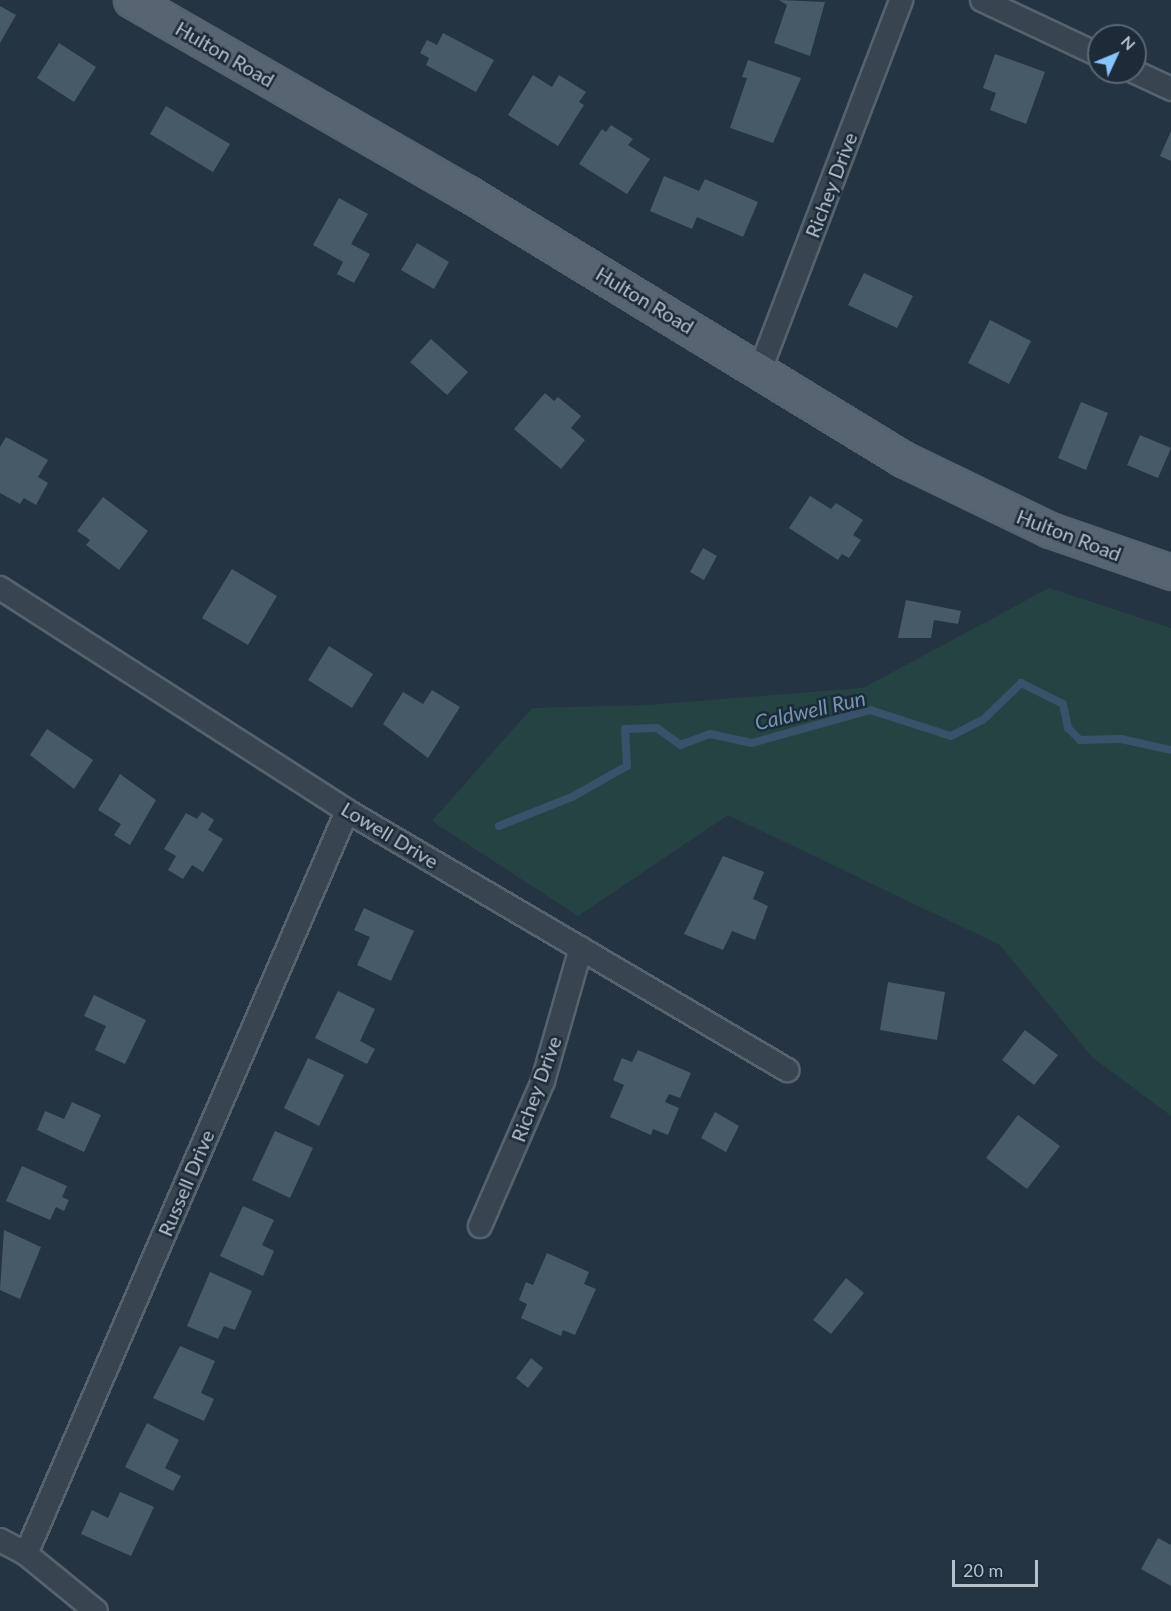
<!DOCTYPE html>
<style>
body{margin:0}
#map{position:relative;width:1171px;height:1611px;overflow:hidden;background:#243442;font-family:Lato,sans-serif}
div>[style]{position:absolute}
.green>*{inset:0;background:#264343}
.stream>*{height:8px;margin:-4px;padding:0 4px;transform-origin:4px;border-radius:4px;background:#37526a}
.building>*{inset:0;background:#475a68}
.roads{filter:drop-shadow(2px 0 #56636f) drop-shadow(-2px 0 #56636f) drop-shadow(0 2px #56636f) drop-shadow(0 -2px #56636f)}
.minor>*{height:22px;margin:-11px;padding:0 11px;transform-origin:11px;border-radius:11px;background:#384551}
.primary>*{height:33px;margin:-16.5px;padding:0 16.5px;transform-origin:16.5px;border-radius:16.5px;background:#566571}
span{translate:-50% -50%;white-space:nowrap;text-align:center;line-height:1.15;-webkit-text-stroke:5px #1d2a37;paint-order:stroke}
.street-label{font-size:20px;color:#b5c0cc}
.water-label{font-size:21px;color:#7395b1;font-style:italic}
.north{position:absolute;left:1087px;top:24px;width:60px;height:60px;box-sizing:border-box;background:#1d2a37;border:2px solid #5a6673;border-radius:50%;rotate:46deg;font-size:16px;font-weight:700;line-height:24px;text-align:center;color:#b5c0cc}
.north::after{content:'';display:block;margin:auto;width:21px;height:27px;background:#87c3fe;clip-path:polygon(50% 0,100% 100%,50% 72%,0 100%)}
.scale{position:absolute;left:952px;top:1560px;width:86px;height:27px;box-sizing:border-box;border:3px solid #b5c0cc;border-top:0;padding-left:8px;font-size:18px;line-height:21px;white-space:nowrap;color:#b5c0cc;-webkit-text-stroke:4px #1d2a37;paint-order:stroke}
</style>
<div id="map">
<div class="green">
<div style="clip-path:polygon(1049px 588px,1171px 628px,1171px 1116px,1092px 1057px,1000px 945px,728px 815px,578px 916px,432px 821px,532px 708px,648px 705px,863px 688px)"></div>
</div>
<div class="stream">
<div style="left:499px;top:826px;width:79px;rotate:-21.7deg"></div>
<div style="left:572px;top:797px;width:63px;rotate:-29.4deg"></div>
<div style="left:627px;top:766px;width:37px;rotate:-93deg"></div>
<div style="left:625px;top:729px;width:32px;rotate:-2deg"></div>
<div style="left:657px;top:728px;width:29px;rotate:36deg"></div>
<div style="left:680px;top:745px;width:32px;rotate:-20deg"></div>
<div style="left:710px;top:734px;width:43px;rotate:12.1deg"></div>
<div style="left:752px;top:743px;width:123px;rotate:-15.6deg"></div>
<div style="left:870px;top:710px;width:85px;rotate:17.8deg"></div>
<div style="left:951px;top:736px;width:36px;rotate:-27deg"></div>
<div style="left:983px;top:720px;width:53px;rotate:-44.2deg"></div>
<div style="left:1021px;top:683px;width:47px;rotate:26.6deg"></div>
<div style="left:1063px;top:704px;width:25px;rotate:78deg"></div>
<div style="left:1068px;top:728px;width:17px;rotate:45deg"></div>
<div style="left:1080px;top:740px;width:41px;rotate:-1.4deg"></div>
<div style="left:1121px;top:739px;width:51px;rotate:12.4deg"></div>
</div>
<div class="building">
<div style="clip-path:polygon(779px 0,825px 2px,810px 56px,774px 43px,787px 5px)"></div>
<div style="clip-path:polygon(0 6px,16px 15px,0 43px)"></div>
<div style="clip-path:polygon(443px 33px,494px 60px,476px 92px,426px 65px,429px 58px,420px 53px,427px 40px,437px 45px)"></div>
<div style="clip-path:polygon(59px 43px,96px 67px,74px 102px,37px 78px)"></div>
<div style="clip-path:polygon(995px 54px,1045px 72px,1026px 124px,990px 110px,996px 93px,983px 88px)"></div>
<div style="clip-path:polygon(748px 60px,801px 78px,773px 143px,730px 128px,747px 78px,742px 77px)"></div>
<div style="clip-path:polygon(533px 75px,552px 87px,559px 75px,586px 92px,579px 102px,584px 105px,558px 146px,508px 115px)"></div>
<div style="clip-path:polygon(166px 106px,230px 144px,213px 172px,150px 134px)"></div>
<div style="clip-path:polygon(611px 125px,633px 139px,628px 145px,650px 159px,627px 194px,579px 164px,602px 129px,606px 132px)"></div>
<div style="clip-path:polygon(1171px 131px,1171px 161px,1160px 156px)"></div>
<div style="clip-path:polygon(664px 176px,699px 191px,705px 179px,758px 202px,743px 237px,697px 217px,692px 229px,650px 211px)"></div>
<div style="clip-path:polygon(339px 198px,368px 214px,351px 244px,370px 254px,354px 283px,337px 274px,343px 262px,313px 245px)"></div>
<div style="clip-path:polygon(417px 243px,449px 262px,434px 289px,401px 270px)"></div>
<div style="clip-path:polygon(864px 273px,913px 296px,897px 328px,848px 305px)"></div>
<div style="clip-path:polygon(990px 320px,1031px 341px,1009px 384px,968px 363px)"></div>
<div style="clip-path:polygon(431px 339px,468px 372px,447px 395px,410px 362px)"></div>
<div style="clip-path:polygon(545px 393px,554px 401px,558px 397px,581px 416px,571px 428px,585px 440px,561px 469px,514px 429px)"></div>
<div style="clip-path:polygon(1081px 402px,1108px 413px,1086px 470px,1058px 458px)"></div>
<div style="clip-path:polygon(1140px 435px,1171px 448px,1158px 478px,1127px 465px)"></div>
<div style="clip-path:polygon(6px 437px,48px 460px,38px 477px,48px 483px,36px 505px,24px 498px,20px 504px,0 493px,0 447px)"></div>
<div style="clip-path:polygon(810px 496px,831px 509px,836px 503px,863px 520px,853px 535px,861px 540px,849px 558px,842px 554px,838px 560px,789px 528px)"></div>
<div style="clip-path:polygon(103px 497px,148px 531px,119px 570px,86px 545px,90px 540px,77px 531px)"></div>
<div style="clip-path:polygon(703px 548px,717px 556px,704px 580px,690px 572px)"></div>
<div style="clip-path:polygon(232px 569px,277px 596px,248px 645px,202px 618px)"></div>
<div style="clip-path:polygon(906px 600px,961px 611px,958px 624px,934px 620px,931px 638px,898px 638px)"></div>
<div style="clip-path:polygon(329px 646px,373px 674px,352px 708px,308px 680px)"></div>
<div style="clip-path:polygon(432px 690px,460px 707px,428px 758px,383px 724px,403px 692px,423px 704px)"></div>
<div style="clip-path:polygon(47px 729px,93px 760px,74px 789px,30px 755px)"></div>
<div style="clip-path:polygon(120px 774px,156px 800px,130px 845px,114px 835px,121px 824px,98px 810px)"></div>
<div style="clip-path:polygon(202px 812px,214px 820px,208px 830px,223px 839px,203px 872px,192px 865px,183px 879px,168px 870px,176px 856px,164px 849px,186px 813px,197px 819px)"></div>
<div style="clip-path:polygon(723px 856px,764px 872px,753px 899px,768px 906px,755px 940px,732px 931px,723px 950px,684px 934px)"></div>
<div style="clip-path:polygon(364px 908px,414px 931px,391px 981px,357px 965px,370px 937px,354px 930px)"></div>
<div style="clip-path:polygon(888px 982px,945px 992px,937px 1040px,880px 1030px)"></div>
<div style="clip-path:polygon(338px 991px,375px 1009px,360px 1041px,375px 1049px,367px 1064px,315px 1038px)"></div>
<div style="clip-path:polygon(94px 995px,146px 1020px,125px 1064px,95px 1050px,106px 1026px,84px 1016px)"></div>
<div style="clip-path:polygon(1025px 1030px,1058px 1055px,1034px 1085px,1002px 1060px)"></div>
<div style="clip-path:polygon(638px 1050px,691px 1073px,680px 1098px,669px 1094px,665px 1102px,679px 1108px,668px 1135px,653px 1129px,651px 1135px,610px 1117px,624px 1085px,613px 1080px,622px 1058px,632px 1062px)"></div>
<div style="clip-path:polygon(308px 1058px,344px 1075px,319px 1126px,284px 1108px)"></div>
<div style="clip-path:polygon(72px 1102px,101px 1115px,84px 1152px,37px 1130px,45px 1111px,64px 1119px)"></div>
<div style="clip-path:polygon(715px 1112px,739px 1126px,726px 1152px,701px 1138px)"></div>
<div style="clip-path:polygon(1018px 1115px,1060px 1146px,1027px 1189px,986px 1158px)"></div>
<div style="clip-path:polygon(275px 1131px,313px 1148px,290px 1198px,252px 1180px)"></div>
<div style="clip-path:polygon(22px 1166px,67px 1186px,62px 1197px,69px 1200px,64px 1211px,56px 1207px,50px 1220px,6px 1201px)"></div>
<div style="clip-path:polygon(243px 1206px,274px 1220px,262px 1245px,274px 1251px,263px 1276px,220px 1256px)"></div>
<div style="clip-path:polygon(4px 1230px,41px 1247px,20px 1299px,0 1290px)"></div>
<div style="clip-path:polygon(547px 1253px,589px 1272px,584px 1284px,596px 1289px,575px 1335px,563px 1330px,561px 1336px,521px 1318px,527px 1304px,519px 1300px,526px 1282px,533px 1285px)"></div>
<div style="clip-path:polygon(210px 1272px,252px 1291px,235px 1330px,224px 1326px,218px 1339px,187px 1326px)"></div>
<div style="clip-path:polygon(846px 1278px,864px 1293px,831px 1334px,813px 1320px)"></div>
<div style="clip-path:polygon(180px 1346px,215px 1361px,201px 1393px,214px 1399px,204px 1421px,153px 1398px)"></div>
<div style="clip-path:polygon(531px 1358px,543px 1368px,528px 1388px,516px 1378px)"></div>
<div style="clip-path:polygon(147px 1423px,179px 1440px,165px 1468px,181px 1476px,173px 1491px,125px 1467px)"></div>
<div style="clip-path:polygon(120px 1492px,154px 1507px,131px 1556px,81px 1534px,92px 1510px,108px 1518px)"></div>
<div style="clip-path:polygon(1158px 1538px,1171px 1545px,1171px 1586px,1141px 1569px)"></div>
</div>
<div class="roads">
<div class="minor">
<div style="left:982px;top:0;width:129px;rotate:25.2deg"></div>
<div style="left:1135px;top:72px;width:40px;rotate:25deg"></div>
<div style="left:760px;top:370px;width:396px;rotate:-69.1deg"></div>
<div style="left:0;top:588px;width:412px;rotate:32.7deg"></div>
<div style="left:347px;top:811px;width:511px;rotate:30.48deg"></div>
<div style="left:480px;top:1226px;width:158px;rotate:-66.5deg"></div>
<div style="left:543px;top:1081px;width:138px;rotate:-74.1deg"></div>
<div style="left:0;top:1540px;width:30px;rotate:28deg"></div>
<div style="left:26px;top:1554px;width:90px;rotate:39.2deg"></div>
<div style="left:26px;top:1554px;width:809px;rotate:-66.63deg"></div>
</div>
<div class="primary">
<div style="left:131px;top:0;width:387px;rotate:29.9deg"></div>
<div style="left:467px;top:193px;width:511px;rotate:31.39deg"></div>
<div style="left:903px;top:459px;width:163px;rotate:25.8deg"></div>
<div style="left:1050px;top:530px;width:128px;rotate:19.1deg"></div>
</div>
</div>
<div class="street-label">
<span style="left:225px;top:54px;rotate:30deg">Hulton Road</span>
<span style="left:831px;top:185px;rotate:-69deg">Richey Drive</span>
<span style="left:645px;top:300px;rotate:31deg">Hulton Road</span>
<span style="left:1069px;top:535px;rotate:21deg">Hulton Road</span>
<span style="left:390px;top:835px;rotate:31deg">Lowell Drive</span>
<span style="left:536px;top:1089px;rotate:-70deg">Richey Drive</span>
<span style="left:186px;top:1183px;rotate:-67deg">Russell Drive</span>
</div>
<div class="water-label">
<span style="left:810px;top:710px;rotate:-13deg">Caldwell Run</span>
</div>
<div class="north">N</div>
<div class="scale">20 m</div>
</div>
